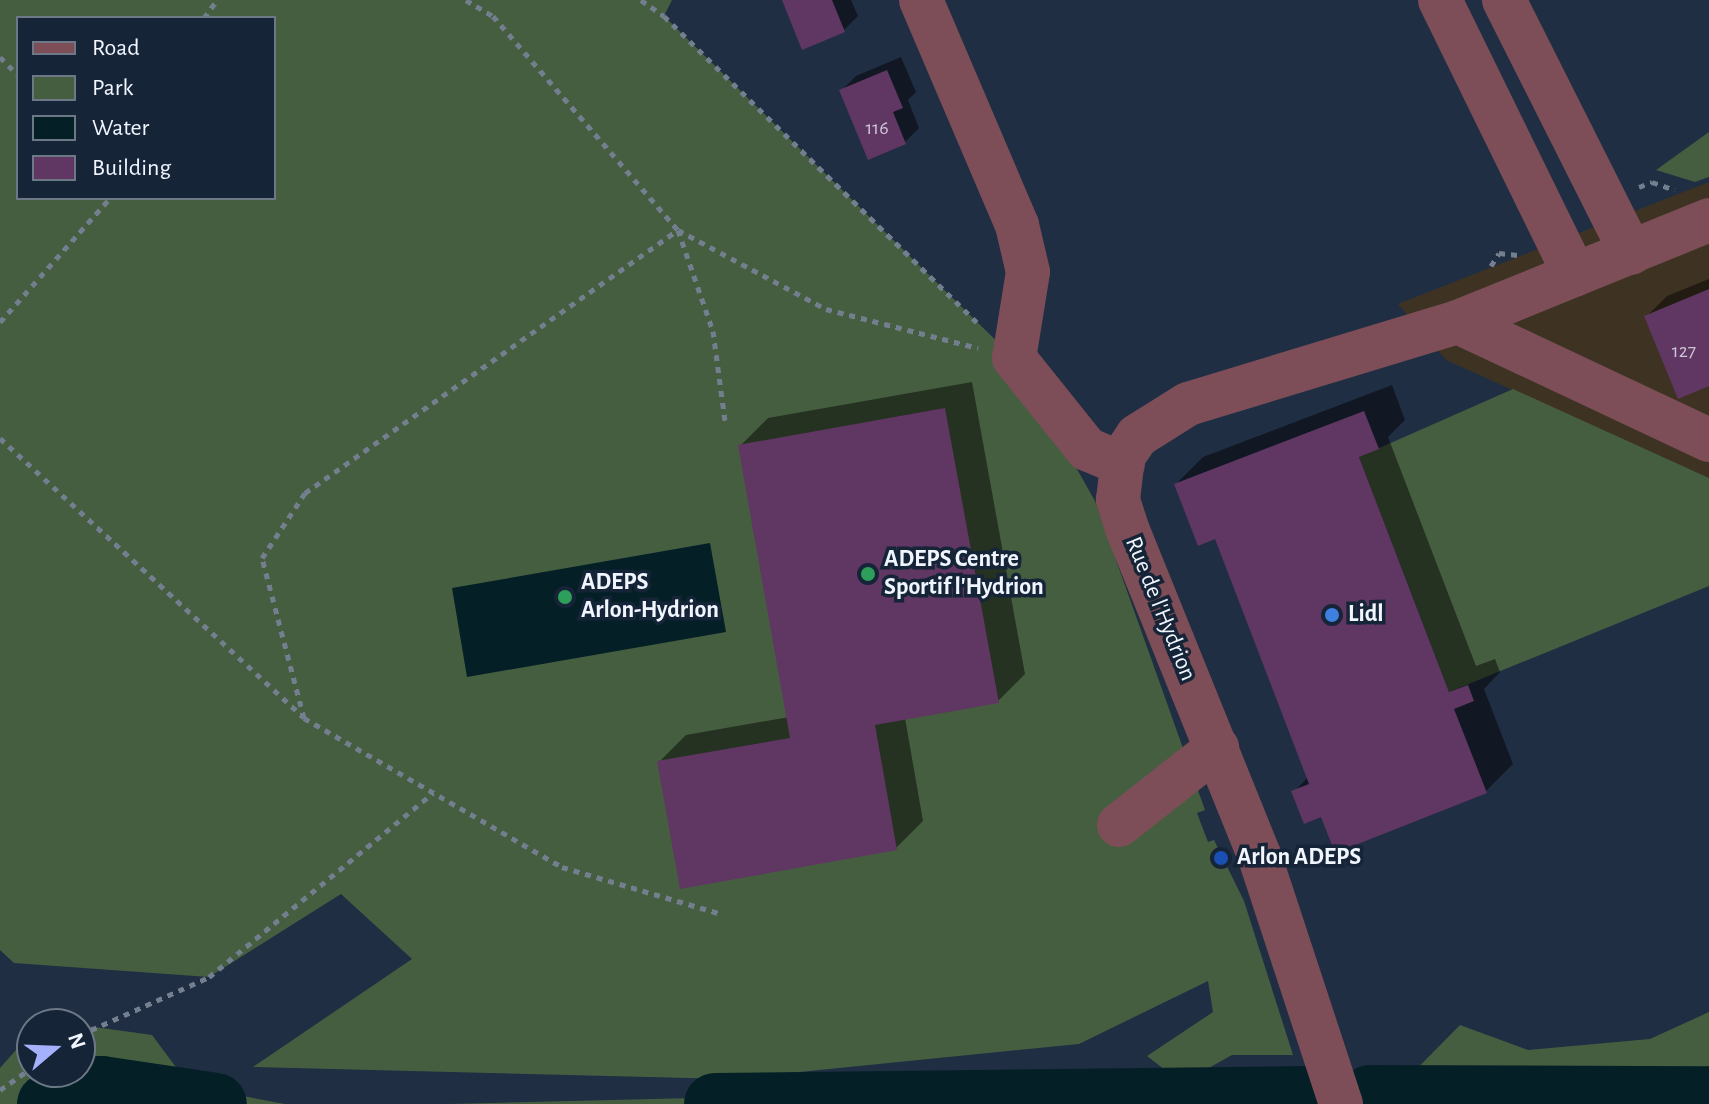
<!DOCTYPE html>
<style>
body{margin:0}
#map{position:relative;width:1709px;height:1104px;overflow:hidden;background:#202e43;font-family:"Alegreya Sans",sans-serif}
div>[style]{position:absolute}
.commercial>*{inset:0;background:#3e3323}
.green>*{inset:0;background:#465e40}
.water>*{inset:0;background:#042026}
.shadow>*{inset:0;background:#0007}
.river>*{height:62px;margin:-31px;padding:0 31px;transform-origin:31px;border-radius:31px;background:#042026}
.building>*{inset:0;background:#603662}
.path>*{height:5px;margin-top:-2.5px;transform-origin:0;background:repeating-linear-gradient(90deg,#737e8e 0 6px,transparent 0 12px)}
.minor>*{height:44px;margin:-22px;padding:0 22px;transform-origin:22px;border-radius:22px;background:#7d4e58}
.dots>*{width:22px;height:22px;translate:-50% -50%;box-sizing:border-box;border:4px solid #162438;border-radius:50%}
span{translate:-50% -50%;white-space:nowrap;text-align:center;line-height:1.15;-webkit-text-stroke:7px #162438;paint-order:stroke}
.number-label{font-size:20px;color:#ccc5d7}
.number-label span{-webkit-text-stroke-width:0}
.poi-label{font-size:24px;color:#f0f5fe;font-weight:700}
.left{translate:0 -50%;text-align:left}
.street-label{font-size:24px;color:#f0f5fe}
.legend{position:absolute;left:16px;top:16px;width:260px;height:184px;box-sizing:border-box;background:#162438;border:2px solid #6d7887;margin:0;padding:10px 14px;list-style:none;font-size:24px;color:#f0f5fe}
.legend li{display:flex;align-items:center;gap:16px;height:40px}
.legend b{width:40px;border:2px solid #6d7887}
.north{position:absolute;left:16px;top:1008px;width:80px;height:80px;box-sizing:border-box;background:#162438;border:2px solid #6d7887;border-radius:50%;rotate:71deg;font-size:22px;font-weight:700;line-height:32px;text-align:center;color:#f0f5fe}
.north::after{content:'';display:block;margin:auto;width:28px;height:36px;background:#a5b1fc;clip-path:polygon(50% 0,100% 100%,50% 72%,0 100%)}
</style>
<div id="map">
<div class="commercial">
<div style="clip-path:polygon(1709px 182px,1709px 478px,1446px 360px,1398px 304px)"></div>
</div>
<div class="green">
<div style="clip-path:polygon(evenodd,0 0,672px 0,664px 16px,1014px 358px,1095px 501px,1205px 810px,1197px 813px,1208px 842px,1214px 840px,1244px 901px,1293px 1055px,1232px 1055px,1182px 1083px,1147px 1056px,1213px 1012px,1208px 981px,1079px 1044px,729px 1079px,253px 1067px,412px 959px,341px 894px,209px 977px,14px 963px,0 950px,0 0,18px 18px,274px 18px,274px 198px,18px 198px,18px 18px)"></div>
<div style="clip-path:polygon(1709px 132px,1709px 177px,1695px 182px,1656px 170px)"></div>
<div style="clip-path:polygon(1513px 389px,1709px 478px,1709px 586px,1449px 692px,1359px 457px)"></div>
<div style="clip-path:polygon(1709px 1012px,1709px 1104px,1382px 1104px,1460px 1025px,1528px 1050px,1650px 1039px)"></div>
<div style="clip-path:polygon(80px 1025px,152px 1035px,190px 1086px,285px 1104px,0 1104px,0 1068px,32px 1032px,32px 1072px,80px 1072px)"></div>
<div style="clip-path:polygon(1025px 1079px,1026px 1104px,449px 1104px,737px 1097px)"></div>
</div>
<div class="water">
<div style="clip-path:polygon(710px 543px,726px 632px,467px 677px,452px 588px)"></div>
</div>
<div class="shadow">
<div style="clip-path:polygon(784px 0,851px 0,858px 16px,844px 30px)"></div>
<div style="clip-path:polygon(901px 57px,916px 92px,908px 100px,919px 128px,905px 142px,869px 157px,842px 90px,856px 76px)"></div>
<div style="clip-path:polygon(1709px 279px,1709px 384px,1646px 317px,1667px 296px)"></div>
<div style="clip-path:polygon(972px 382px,1025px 674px,998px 701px,905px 718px,923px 821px,896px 848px,659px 762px,686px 735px,789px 717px,740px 446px,768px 418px)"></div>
<div style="clip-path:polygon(1392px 385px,1405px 420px,1388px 437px,1476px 666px,1495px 659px,1500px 672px,1484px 689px,1513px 764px,1486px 791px,1323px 814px,1294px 792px,1308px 777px,1217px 537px,1176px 484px,1203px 457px)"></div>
</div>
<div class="river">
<div style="left:1370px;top:1096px;width:339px;rotate:0.2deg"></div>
<div style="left:48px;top:1104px;width:56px;rotate:-17.8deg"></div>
<div style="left:101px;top:1087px;width:116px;rotate:8.4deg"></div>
<div style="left:715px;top:1104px;width:592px;rotate:-0.68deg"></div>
</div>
<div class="building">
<div style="clip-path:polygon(782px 0,832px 0,845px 32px,802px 50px)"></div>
<div style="clip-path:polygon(887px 70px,903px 108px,893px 112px,906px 144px,868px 160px,839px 90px)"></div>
<div style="clip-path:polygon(1709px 289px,1709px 386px,1678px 399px,1644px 316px)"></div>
<div style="clip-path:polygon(945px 408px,999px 703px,875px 725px,897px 850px,680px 889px,657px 761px,790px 738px,738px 445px)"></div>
<div style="clip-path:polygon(1364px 411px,1379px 449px,1359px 457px,1449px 692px,1468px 685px,1474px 701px,1454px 709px,1487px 793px,1335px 853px,1321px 817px,1304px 824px,1291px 791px,1309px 784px,1215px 539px,1198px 546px,1174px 484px)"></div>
</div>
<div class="path">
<div style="left:466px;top:0;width:31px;rotate:31deg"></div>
<div style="left:493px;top:16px;width:283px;rotate:49.2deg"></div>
<div style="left:678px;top:230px;width:168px;rotate:28.1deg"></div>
<div style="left:826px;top:309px;width:157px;rotate:14.4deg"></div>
<div style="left:641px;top:0;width:28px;rotate:35deg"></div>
<div style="left:664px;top:16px;width:441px;rotate:44.4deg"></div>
<div style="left:204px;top:18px;width:22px;rotate:-54deg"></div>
<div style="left:0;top:57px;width:25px;rotate:45deg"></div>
<div style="left:1639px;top:187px;width:14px;rotate:-21deg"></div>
<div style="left:1652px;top:182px;width:24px;rotate:19deg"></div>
<div style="left:1491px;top:266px;width:15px;rotate:-58deg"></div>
<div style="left:1499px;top:253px;width:19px;rotate:6deg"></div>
<div style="left:0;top:322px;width:166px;rotate:-48.4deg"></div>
<div style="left:0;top:438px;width:413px;rotate:42.6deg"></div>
<div style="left:304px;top:718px;width:298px;rotate:30deg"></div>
<div style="left:562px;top:867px;width:163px;rotate:16.4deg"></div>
<div style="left:304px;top:718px;width:165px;rotate:-104.7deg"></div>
<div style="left:262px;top:558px;width:78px;rotate:-56.5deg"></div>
<div style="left:305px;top:493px;width:456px;rotate:-35.2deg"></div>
<div style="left:678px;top:230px;width:107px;rotate:70.9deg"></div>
<div style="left:713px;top:331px;width:91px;rotate:82.4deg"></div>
<div style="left:80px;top:1035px;width:141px;rotate:-24.2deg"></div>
<div style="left:209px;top:977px;width:290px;rotate:-39.4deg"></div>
<div style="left:0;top:1090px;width:39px;rotate:-35deg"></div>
</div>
<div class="minor">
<div style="left:921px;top:0;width:245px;rotate:66.9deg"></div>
<div style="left:1017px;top:225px;width:48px;rotate:76.8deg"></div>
<div style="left:1028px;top:272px;width:87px;rotate:99.2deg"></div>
<div style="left:1014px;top:358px;width:117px;rotate:51.3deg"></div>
<div style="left:1087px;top:449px;width:39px;rotate:23deg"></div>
<div style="left:1440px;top:0;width:306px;rotate:63.9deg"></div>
<div style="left:1504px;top:0;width:283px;rotate:63.3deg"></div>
<div style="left:1458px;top:322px;width:277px;rotate:25.2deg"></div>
<div style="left:1119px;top:825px;width:125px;rotate:-38.2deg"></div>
<div style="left:1341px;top:1104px;width:262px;rotate:-108.2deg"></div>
<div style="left:1259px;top:855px;width:349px;rotate:-112deg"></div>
<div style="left:1128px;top:531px;width:33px;rotate:-108deg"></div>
<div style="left:1118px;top:500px;width:43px;rotate:-83.4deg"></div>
<div style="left:1123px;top:457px;width:25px;rotate:-56deg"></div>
<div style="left:1137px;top:436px;width:60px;rotate:-32.1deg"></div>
<div style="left:1188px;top:404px;width:282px;rotate:-16.9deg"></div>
<div style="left:1458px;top:322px;width:271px;rotate:-22.1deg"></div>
</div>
<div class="dots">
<div style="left:868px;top:574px;background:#2e9e5b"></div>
<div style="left:565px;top:597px;background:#2e9e5b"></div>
<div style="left:1332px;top:615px;background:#3f7fe0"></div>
<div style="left:1221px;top:858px;background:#1a4fb4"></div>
</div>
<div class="number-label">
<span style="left:877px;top:128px">116</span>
<span style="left:1684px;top:351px">127</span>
</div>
<div class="poi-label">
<span class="left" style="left:884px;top:574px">ADEPS Centre<br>Sportif l'Hydrion</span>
<span class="left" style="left:581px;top:597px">ADEPS<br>Arlon-Hydrion</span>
<span class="left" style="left:1348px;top:615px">Lidl</span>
<span class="left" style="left:1237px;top:858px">Arlon ADEPS</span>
</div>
<div class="street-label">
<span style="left:1160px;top:609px;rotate:68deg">Rue de l'Hydrion</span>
</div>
<ul class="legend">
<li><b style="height:10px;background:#7d4e58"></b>Road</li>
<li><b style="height:22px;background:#465e40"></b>Park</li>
<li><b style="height:22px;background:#042026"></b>Water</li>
<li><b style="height:22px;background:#603662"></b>Building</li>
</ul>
<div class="north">N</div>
</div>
